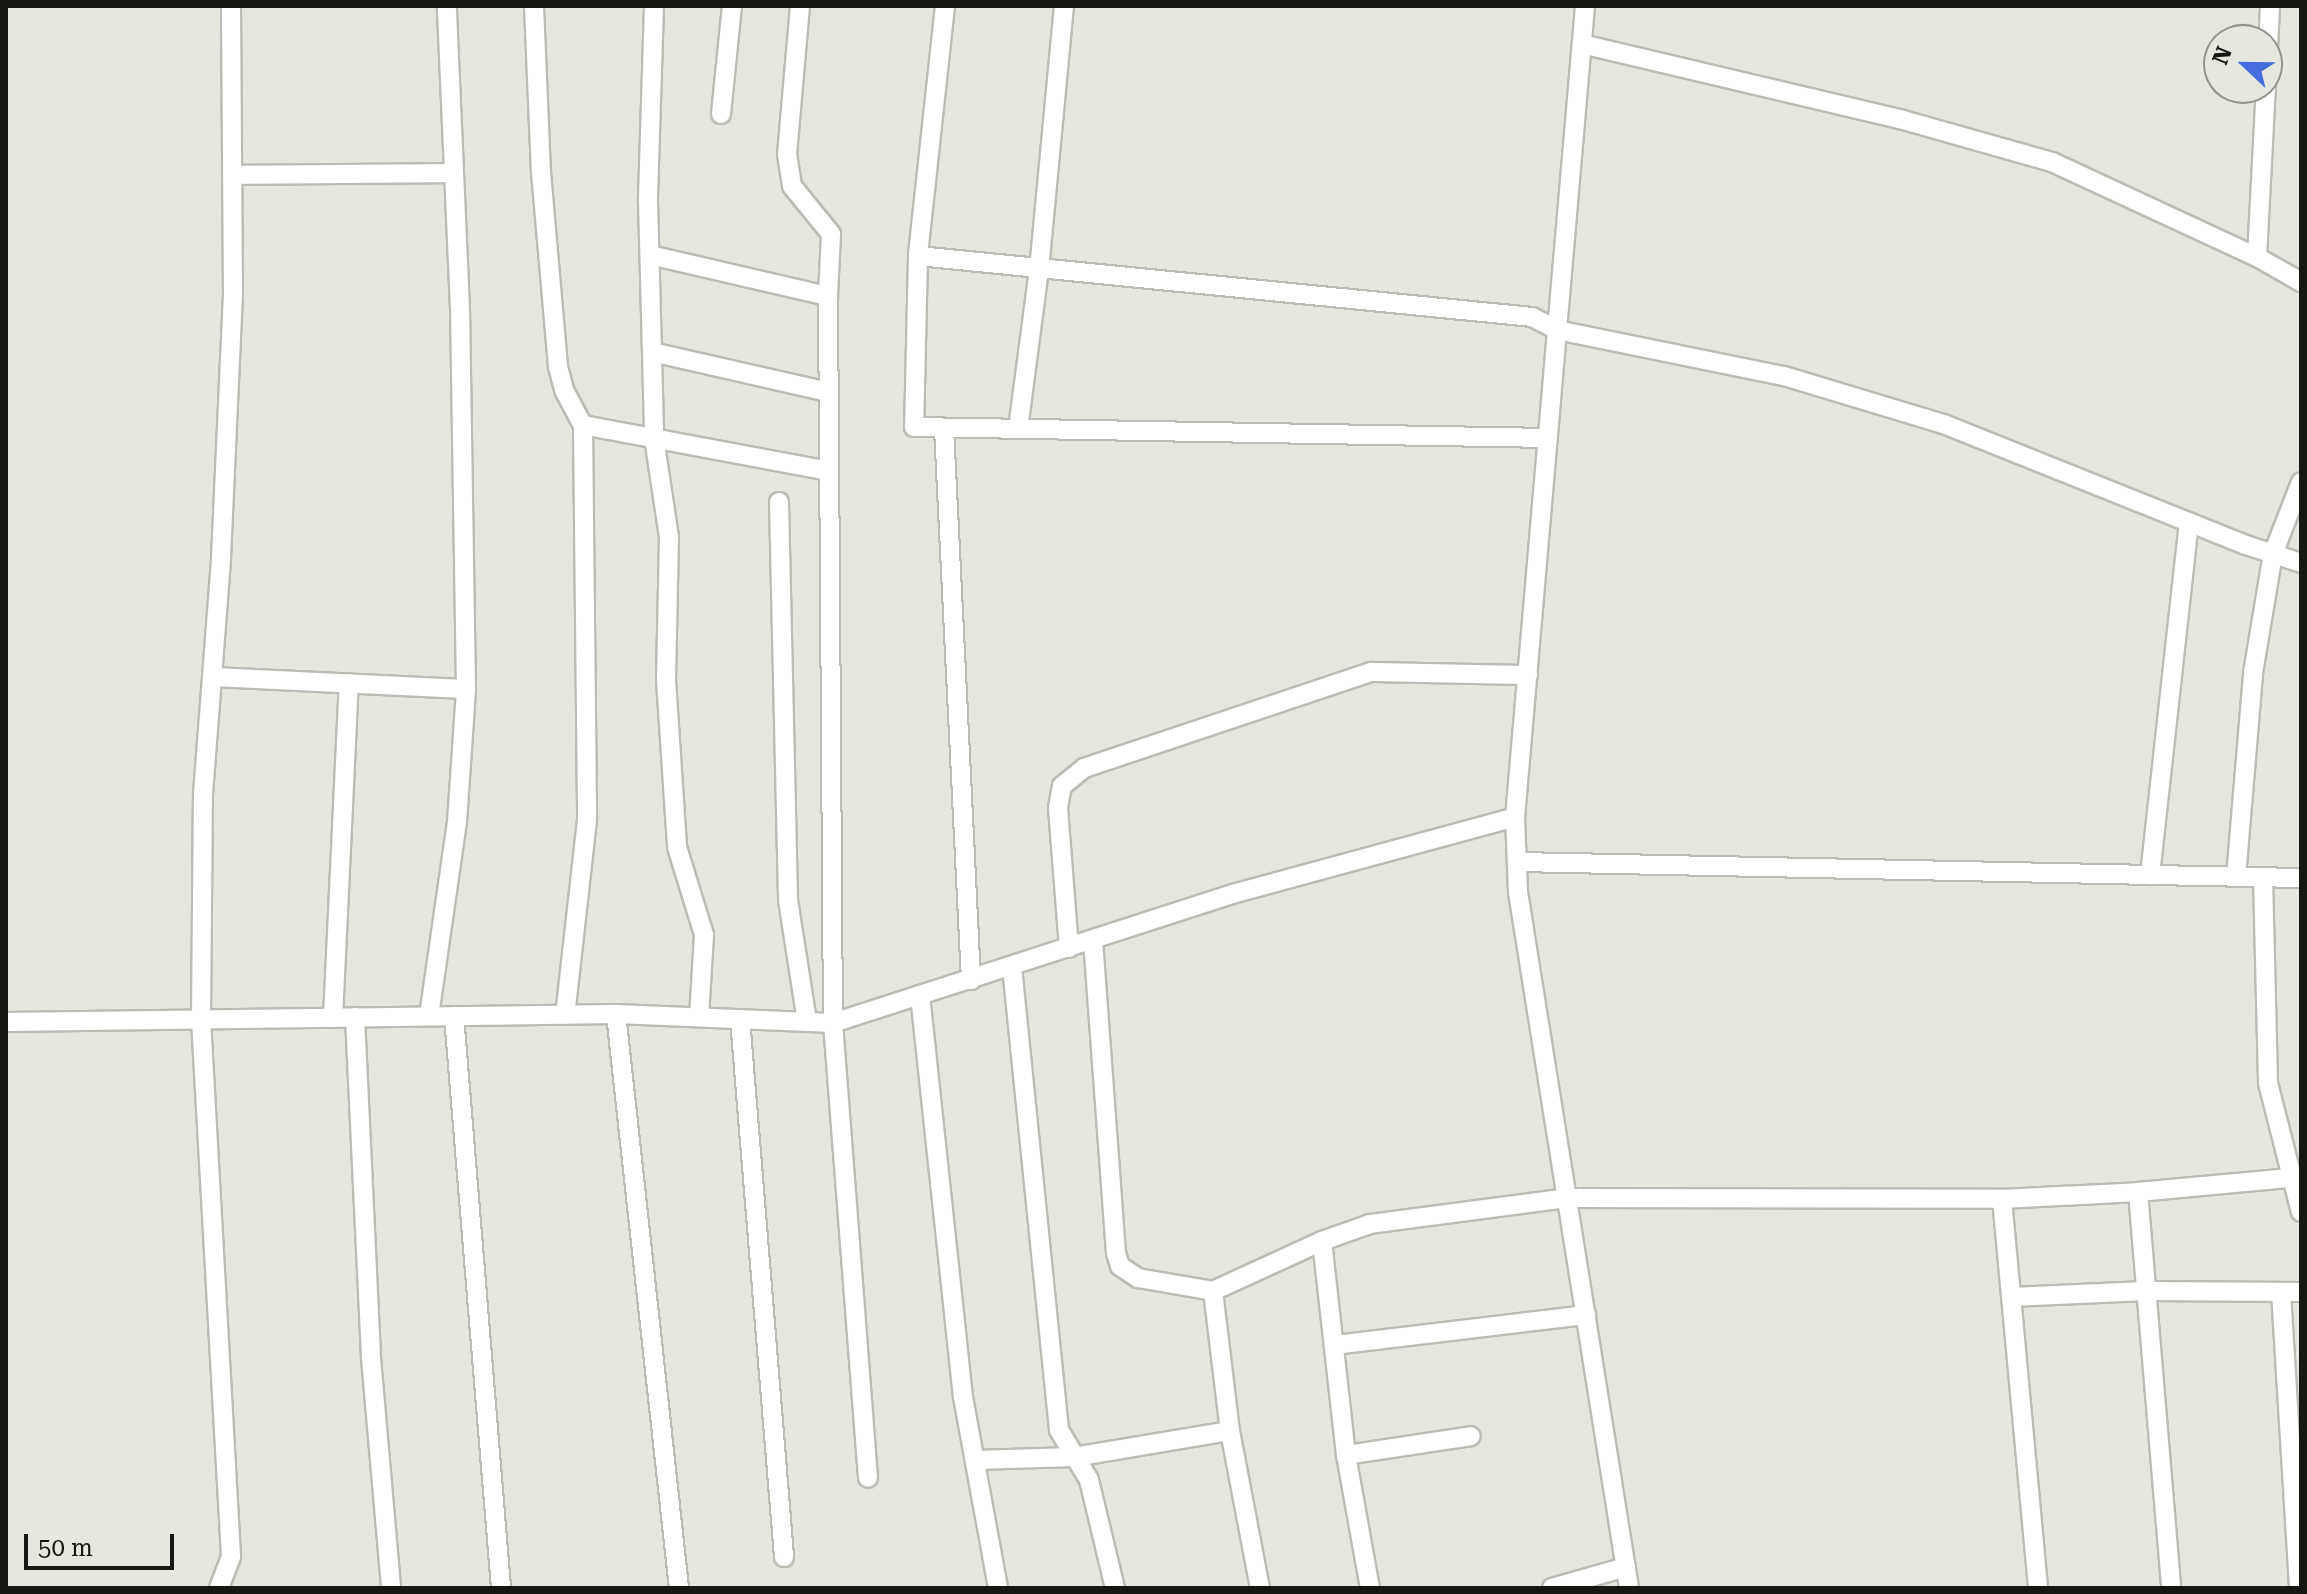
<!DOCTYPE html>
<style>
body{margin:0}
#map{position:relative;width:2307px;height:1594px;overflow:hidden;background:#e6e8df;font-family:"Roboto Serif",serif}
div>[style]{position:absolute}
.roads{filter:drop-shadow(2px 0 #bbbdb4) drop-shadow(-2px 0 #bbbdb4) drop-shadow(0 2px #bbbdb4) drop-shadow(0 -2px #bbbdb4)}
.minor>*{height:18px;margin:-9px;padding:0 9px;transform-origin:9px;border-radius:9px;background:#fff}
span{translate:-50% -50%;white-space:nowrap;text-align:center;line-height:1.15;-webkit-text-stroke:8px #e6e8df;paint-order:stroke}
.frame{position:absolute;inset:0;border:8px solid #161613;pointer-events:none}
.north{position:absolute;left:2203px;top:24px;width:80px;height:80px;box-sizing:border-box;background:#e6e8df;border:2px solid #93948d;border-radius:50%;rotate:292deg;font-size:22px;font-weight:700;line-height:32px;text-align:center;color:#161613}
.north::after{content:'';display:block;margin:auto;width:28px;height:36px;background:#456bdd;clip-path:polygon(50% 0,100% 100%,50% 72%,0 100%)}
.scale{position:absolute;left:24px;top:1534px;width:150px;height:36px;box-sizing:border-box;border:4px solid #161613;border-top:0;padding-left:10px;font-size:24px;line-height:28px;white-space:nowrap;color:#161613;-webkit-text-stroke:6px #e6e8df;paint-order:stroke}
</style>
<div id="map">
<div class="roads">
<div class="minor">
<div style="left:534px;top:6px;width:166px;rotate:87.6deg"></div>
<div style="left:541px;top:172px;width:196px;rotate:85deg"></div>
<div style="left:558px;top:367px;width:24px;rotate:75deg"></div>
<div style="left:564px;top:390px;width:40px;rotate:62deg"></div>
<div style="left:583px;top:425px;width:395px;rotate:89.4deg"></div>
<div style="left:587px;top:820px;width:196px;rotate:96.4deg"></div>
<div style="left:654px;top:6px;width:195px;rotate:91.8deg"></div>
<div style="left:648px;top:201px;width:237px;rotate:88.5deg"></div>
<div style="left:654px;top:438px;width:100px;rotate:81.4deg"></div>
<div style="left:669px;top:537px;width:143px;rotate:91.2deg"></div>
<div style="left:666px;top:680px;width:167px;rotate:86.2deg"></div>
<div style="left:677px;top:847px;width:92px;rotate:72.9deg"></div>
<div style="left:704px;top:935px;width:82px;rotate:93.5deg"></div>
<div style="left:800px;top:6px;width:149px;rotate:95deg"></div>
<div style="left:787px;top:154px;width:32px;rotate:81deg"></div>
<div style="left:792px;top:186px;width:62px;rotate:50.9deg"></div>
<div style="left:831px;top:234px;width:62px;rotate:92.8deg"></div>
<div style="left:828px;top:296px;width:727px;rotate:89.61deg"></div>
<div style="left:833px;top:1023px;width:456px;rotate:85.6deg"></div>
<div style="left:945px;top:6px;width:251px;rotate:96.2deg"></div>
<div style="left:918px;top:256px;width:171px;rotate:91.3deg"></div>
<div style="left:914px;top:427px;width:634px;rotate:0.99deg"></div>
<div style="left:1585px;top:6px;width:814px;rotate:94.93deg"></div>
<div style="left:1515px;top:817px;width:75px;rotate:87.7deg"></div>
<div style="left:1518px;top:892px;width:705px;rotate:80.94deg"></div>
<div style="left:1582px;top:44px;width:327px;rotate:13.3deg"></div>
<div style="left:1900px;top:119px;width:158px;rotate:15.8deg"></div>
<div style="left:2052px;top:162px;width:226px;rotate:24.9deg"></div>
<div style="left:2257px;top:257px;width:51px;rotate:29.6deg"></div>
<div style="left:2267px;top:68px;width:62px;rotate:-87.2deg"></div>
<div style="left:721px;top:114px;width:109px;rotate:-84.2deg"></div>
<div style="left:232px;top:175px;width:220px;rotate:-0.5deg"></div>
<div style="left:650px;top:255px;width:183px;rotate:13deg"></div>
<div style="left:918px;top:256px;width:617px;rotate:5.67deg"></div>
<div style="left:1532px;top:317px;width:28px;rotate:27deg"></div>
<div style="left:1557px;top:330px;width:232px;rotate:11.5deg"></div>
<div style="left:1784px;top:376px;width:169px;rotate:16.8deg"></div>
<div style="left:1946px;top:425px;width:323px;rotate:21.8deg"></div>
<div style="left:2246px;top:545px;width:58px;rotate:18.1deg"></div>
<div style="left:2257px;top:257px;width:169px;rotate:-87deg"></div>
<div style="left:652px;top:352px;width:180px;rotate:12.8deg"></div>
<div style="left:583px;top:425px;width:250px;rotate:10.6deg"></div>
<div style="left:944px;top:428px;width:553px;rotate:87.2deg"></div>
<div style="left:1018px;top:429px;width:160px;rotate:-82.5deg"></div>
<div style="left:1039px;top:270px;width:265px;rotate:-84.6deg"></div>
<div style="left:779px;top:502px;width:398px;rotate:88.7deg"></div>
<div style="left:788px;top:900px;width:123px;rotate:81.1deg"></div>
<div style="left:212px;top:677px;width:254px;rotate:2.7deg"></div>
<div style="left:1517px;top:862px;width:784px;rotate:1.17deg"></div>
<div style="left:2150px;top:875px;width:355px;rotate:-83.7deg"></div>
<div style="left:2236px;top:877px;width:205px;rotate:-85.2deg"></div>
<div style="left:2253px;top:673px;width:121px;rotate:-80.5deg"></div>
<div style="left:2273px;top:554px;width:77px;rotate:-68.7deg"></div>
<div style="left:2263px;top:877px;width:206px;rotate:88.6deg"></div>
<div style="left:2268px;top:1083px;width:133px;rotate:75.7deg"></div>
<div style="left:1093px;top:940px;width:314px;rotate:85.8deg"></div>
<div style="left:1116px;top:1253px;width:14px;rotate:73deg"></div>
<div style="left:1120px;top:1266px;width:22px;rotate:34deg"></div>
<div style="left:1138px;top:1278px;width:76px;rotate:9.8deg"></div>
<div style="left:1213px;top:1291px;width:120px;rotate:-24.6deg"></div>
<div style="left:1322px;top:1241px;width:51px;rotate:-19.5deg"></div>
<div style="left:1370px;top:1224px;width:199px;rotate:-7.5deg"></div>
<div style="left:1567px;top:1198px;width:435px;rotate:0.1deg"></div>
<div style="left:2002px;top:1199px;width:136px;rotate:-2.9deg"></div>
<div style="left:2138px;top:1192px;width:164px;rotate:-5.3deg"></div>
<div style="left:1069px;top:948px;width:140px;rotate:-94.5deg"></div>
<div style="left:1058px;top:808px;width:22px;rotate:-80deg"></div>
<div style="left:1062px;top:786px;width:28px;rotate:-39deg"></div>
<div style="left:1084px;top:768px;width:303px;rotate:-18.5deg"></div>
<div style="left:1371px;top:672px;width:157px;rotate:1.1deg"></div>
<div style="left:1012px;top:967px;width:465px;rotate:84.2deg"></div>
<div style="left:1059px;top:1430px;width:58px;rotate:59deg"></div>
<div style="left:1089px;top:1480px;width:111px;rotate:76.5deg"></div>
<div style="left:920px;top:995px;width:404px;rotate:83.9deg"></div>
<div style="left:963px;top:1397px;width:194px;rotate:79.6deg"></div>
<div style="left:616px;top:1014px;width:577px;rotate:83.74deg"></div>
<div style="left:429px;top:1016px;width:196px;rotate:-81.8deg"></div>
<div style="left:457px;top:822px;width:133px;rotate:-86.1deg"></div>
<div style="left:466px;top:689px;width:380px;rotate:-90.9deg"></div>
<div style="left:460px;top:309px;width:303px;rotate:-92.5deg"></div>
<div style="left:454px;top:1016px;width:574px;rotate:85.3deg"></div>
<div style="left:355px;top:1017px;width:341px;rotate:87.3deg"></div>
<div style="left:371px;top:1358px;width:231px;rotate:85deg"></div>
<div style="left:333px;top:1018px;width:335px;rotate:-87.3deg"></div>
<div style="left:740px;top:1019px;width:540px;rotate:85.32deg"></div>
<div style="left:6px;top:1022px;width:610px;rotate:-0.75deg"></div>
<div style="left:616px;top:1014px;width:217px;rotate:2.4deg"></div>
<div style="left:833px;top:1023px;width:423px;rotate:-17.9deg"></div>
<div style="left:1236px;top:893px;width:289px;rotate:-15.2deg"></div>
<div style="left:2138px;top:1192px;width:397px;rotate:85.2deg"></div>
<div style="left:2002px;top:1199px;width:391px;rotate:84.7deg"></div>
<div style="left:1322px;top:1241px;width:215px;rotate:83.6deg"></div>
<div style="left:1346px;top:1455px;width:135px;rotate:79.8deg"></div>
<div style="left:1213px;top:1291px;width:141px;rotate:83.1deg"></div>
<div style="left:1230px;top:1431px;width:160px;rotate:79.2deg"></div>
<div style="left:2281px;top:1292px;width:297px;rotate:86.5deg"></div>
<div style="left:2011px;top:1297px;width:135px;rotate:-2.5deg"></div>
<div style="left:2146px;top:1291px;width:155px;rotate:0.4deg"></div>
<div style="left:1334px;top:1345px;width:254px;rotate:-6.8deg"></div>
<div style="left:1346px;top:1455px;width:126px;rotate:-8.6deg"></div>
<div style="left:975px;top:1460px;width:99px;rotate:-1.7deg"></div>
<div style="left:1074px;top:1457px;width:158px;rotate:-9.5deg"></div>
<div style="left:219px;top:1588px;width:34px;rotate:-69deg"></div>
<div style="left:231px;top:1556px;width:538px;rotate:-93.2deg"></div>
<div style="left:201px;top:1019px;width:225px;rotate:-89.5deg"></div>
<div style="left:203px;top:794px;width:237px;rotate:-85.6deg"></div>
<div style="left:221px;top:558px;width:264px;rotate:-87.4deg"></div>
<div style="left:233px;top:294px;width:288px;rotate:-90.4deg"></div>
<div style="left:1552px;top:1588px;width:77px;rotate:-15.8deg"></div>
</div>
</div>
<div class="frame"></div>
<div class="north">N</div>
<div class="scale">50 m</div>
</div>
